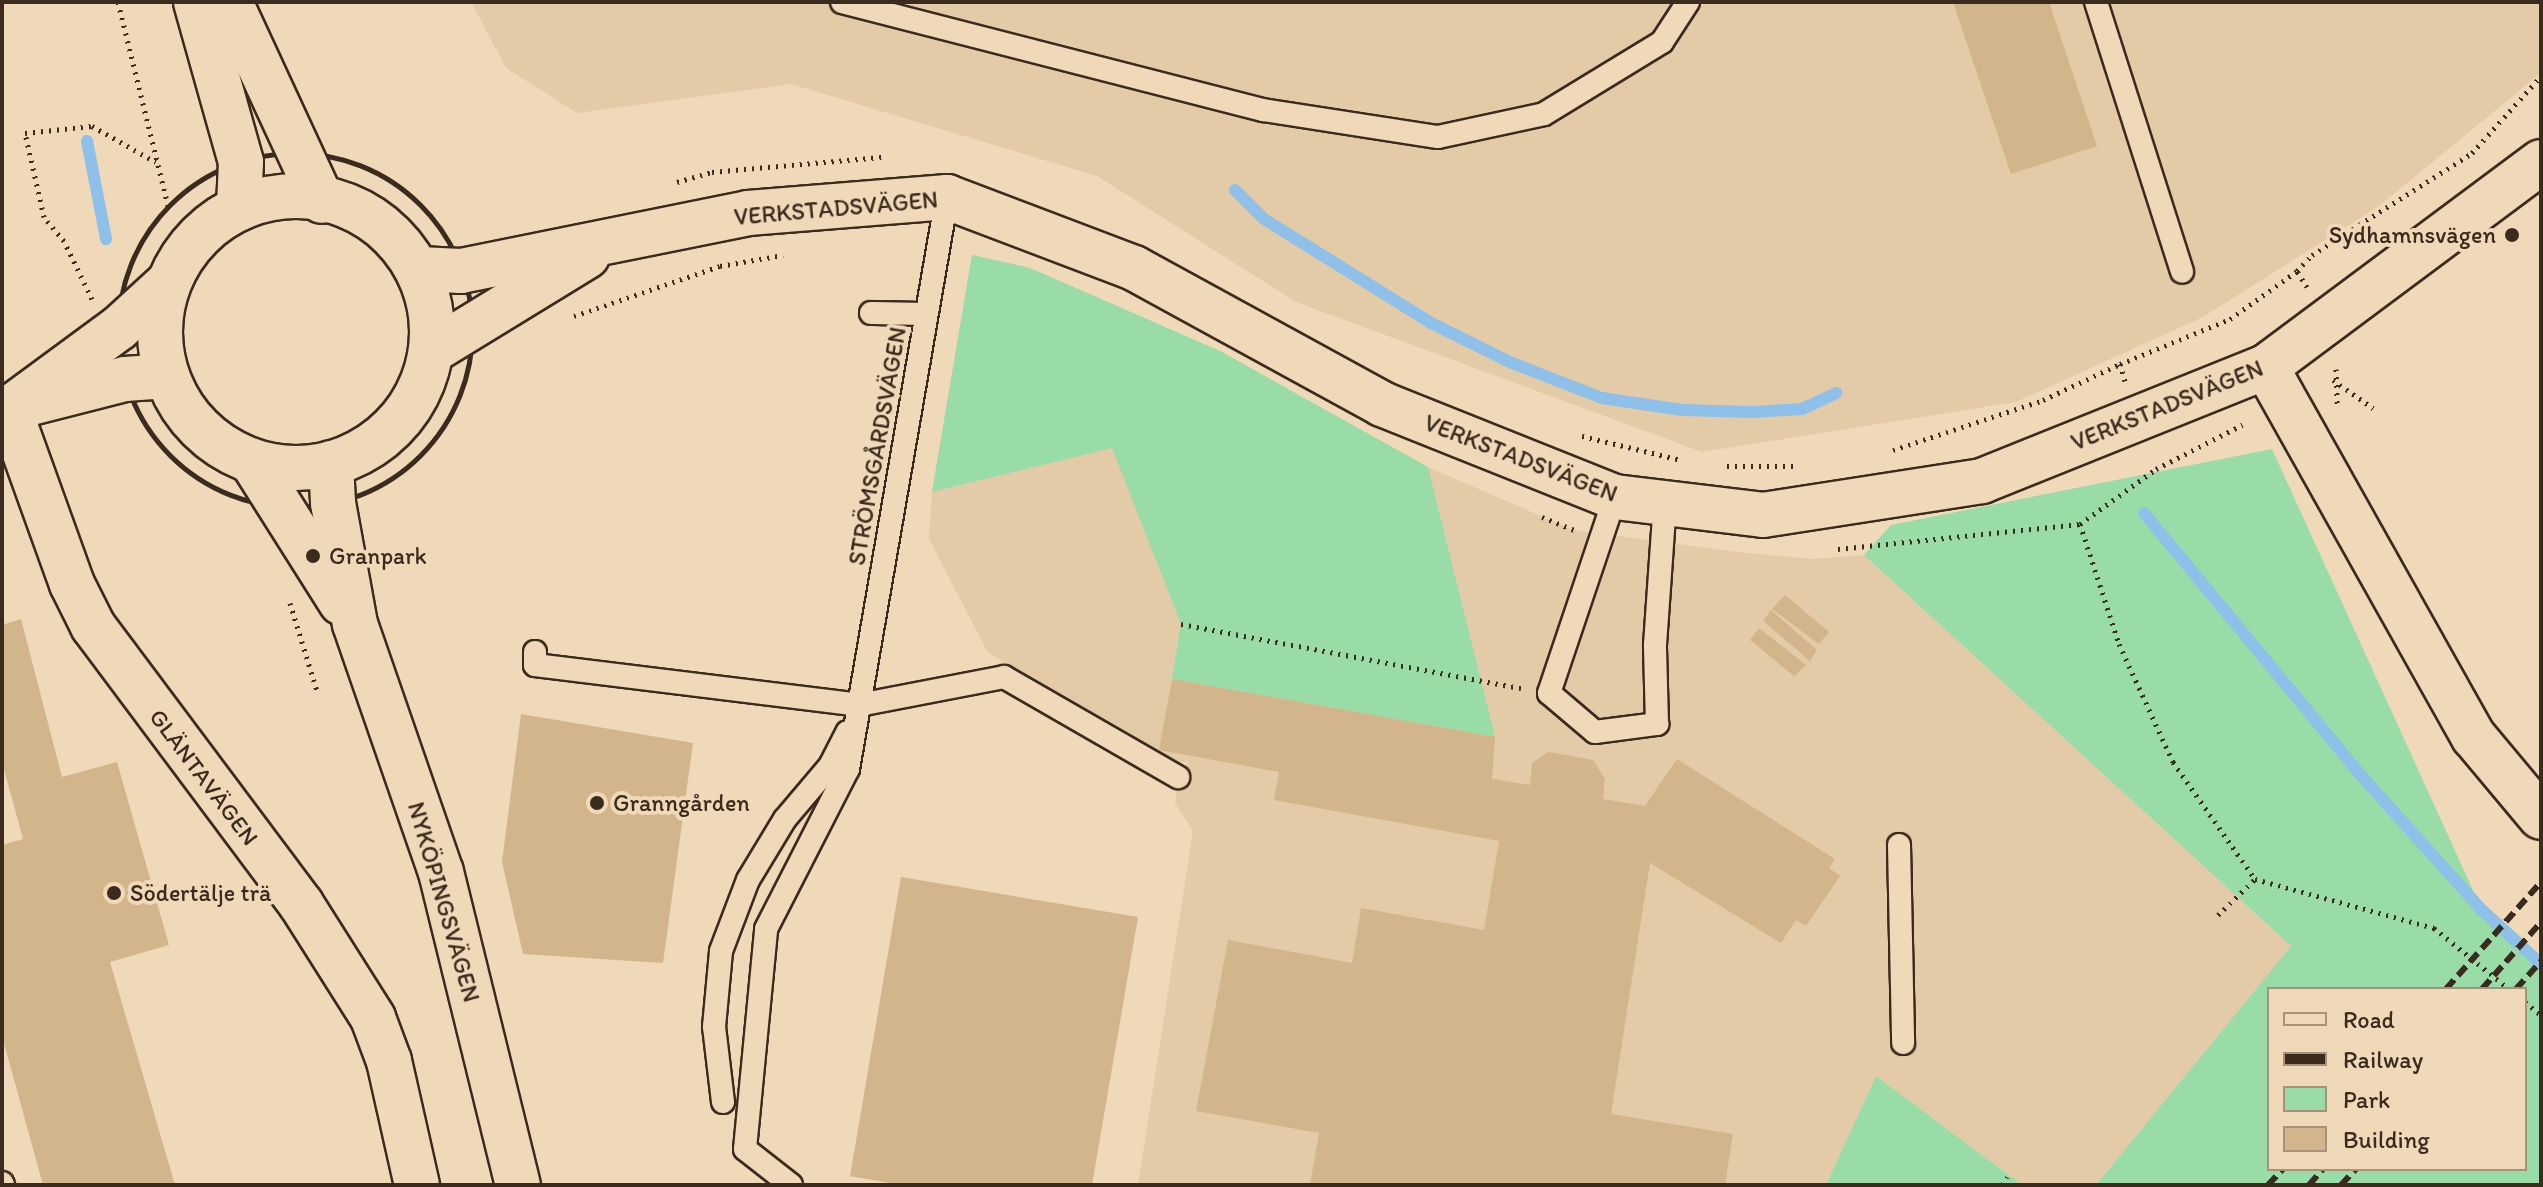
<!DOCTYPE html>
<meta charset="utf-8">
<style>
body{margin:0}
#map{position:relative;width:2543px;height:1187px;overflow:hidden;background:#efd9b8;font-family:Itim,sans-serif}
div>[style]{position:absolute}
.built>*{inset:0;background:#e3cba7}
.green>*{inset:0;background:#99dca7}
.stream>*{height:12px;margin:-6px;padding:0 6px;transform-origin:6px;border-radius:6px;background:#8ec0ea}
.building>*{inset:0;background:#d2b58b}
.path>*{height:5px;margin-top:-2.5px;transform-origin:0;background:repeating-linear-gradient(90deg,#3b2a1e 0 2px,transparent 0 8px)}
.path>.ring{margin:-2.5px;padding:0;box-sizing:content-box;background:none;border:5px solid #3b2a1e;border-radius:50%}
.roads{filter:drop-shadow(2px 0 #3b2a1e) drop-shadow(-2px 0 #3b2a1e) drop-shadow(0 2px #3b2a1e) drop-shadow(0 -2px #3b2a1e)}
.lane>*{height:22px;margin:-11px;padding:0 11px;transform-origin:11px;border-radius:11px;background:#efd9b8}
.street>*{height:44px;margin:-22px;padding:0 22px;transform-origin:22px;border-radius:22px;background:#efd9b8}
.secondary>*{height:44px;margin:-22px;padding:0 22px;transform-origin:22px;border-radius:22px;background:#efd9b8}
.secondary>.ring{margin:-22px;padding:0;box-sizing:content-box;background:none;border:44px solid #efd9b8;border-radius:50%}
.rail>*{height:6px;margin-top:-3px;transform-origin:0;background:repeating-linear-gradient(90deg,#3b2a1e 0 12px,transparent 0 18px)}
.dots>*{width:22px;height:22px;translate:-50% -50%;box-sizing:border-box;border:4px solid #efd9b8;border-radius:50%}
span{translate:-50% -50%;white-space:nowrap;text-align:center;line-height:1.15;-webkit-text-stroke:8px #efd9b8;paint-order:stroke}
.street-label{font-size:24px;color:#3b2a1e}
.poi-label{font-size:24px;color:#3b2a1e}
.right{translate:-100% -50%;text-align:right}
.left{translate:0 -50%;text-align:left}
.frame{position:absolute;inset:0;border:4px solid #3b2a1e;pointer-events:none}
.legend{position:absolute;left:2267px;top:987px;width:260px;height:184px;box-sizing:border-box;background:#efd9b8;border:2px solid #a7937a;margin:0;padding:10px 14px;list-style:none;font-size:24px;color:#3b2a1e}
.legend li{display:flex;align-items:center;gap:16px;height:40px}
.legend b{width:40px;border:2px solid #a7937a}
</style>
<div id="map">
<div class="built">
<div style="clip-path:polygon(471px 2px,2541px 2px,2541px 73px,2379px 206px,2203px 317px,2016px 402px,1702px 452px,1296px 302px,1097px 176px,791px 84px,577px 113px,506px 68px)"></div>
<div style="clip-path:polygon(972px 255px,1030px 268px,1220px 351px,1428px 467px,1573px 530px,1738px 552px,1813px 559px,1864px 555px,2291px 946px,2096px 1185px,2018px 1185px,1876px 1076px,1826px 1185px,1138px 1185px,1193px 831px,1175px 803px,1178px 777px,1188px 762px,1158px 764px,987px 651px,929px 539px,932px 492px)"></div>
</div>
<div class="green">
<div style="clip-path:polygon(972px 255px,1030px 268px,1220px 351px,1428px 467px,1495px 737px,1172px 679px,1181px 624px,1112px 448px,932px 492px)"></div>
<div style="clip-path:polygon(evenodd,2272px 449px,2482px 910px,2541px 964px,2541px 1185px,2096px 1185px,2291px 946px,1864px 555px,1891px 525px,2272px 449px,2269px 989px,2525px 989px,2525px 1169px,2269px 1169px,2269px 989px)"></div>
<div style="clip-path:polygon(1876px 1076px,2022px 1185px,1826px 1185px)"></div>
</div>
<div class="stream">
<div style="left:87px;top:141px;width:100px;rotate:79deg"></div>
<div style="left:1235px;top:190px;width:41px;rotate:45deg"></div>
<div style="left:1264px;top:219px;width:197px;rotate:31.9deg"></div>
<div style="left:1431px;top:323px;width:90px;rotate:26.3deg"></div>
<div style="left:1512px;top:363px;width:97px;rotate:21.3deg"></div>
<div style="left:1602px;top:398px;width:81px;rotate:8.5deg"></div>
<div style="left:1682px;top:410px;width:71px;rotate:1.6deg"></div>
<div style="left:1753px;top:412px;width:49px;rotate:-3.5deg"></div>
<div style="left:1802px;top:409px;width:38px;rotate:-25deg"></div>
<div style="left:2144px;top:513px;width:336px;rotate:50.4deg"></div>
<div style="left:2358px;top:772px;width:186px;rotate:48.1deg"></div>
<div style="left:2482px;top:910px;width:80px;rotate:42.5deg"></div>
</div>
<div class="building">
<div style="clip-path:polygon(1953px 2px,2049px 2px,2097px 146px,2011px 174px)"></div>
<div style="clip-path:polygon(1785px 595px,1829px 632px,1819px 644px,1772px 609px)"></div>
<div style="clip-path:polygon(1771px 610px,1817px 650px,1810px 661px,1763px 621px)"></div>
<div style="clip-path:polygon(21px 619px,62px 777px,117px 762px,169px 945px,110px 962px,175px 1185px,43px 1185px,2px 1036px,2px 845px,23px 839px,2px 762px,2px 625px)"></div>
<div style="clip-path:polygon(1759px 628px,1806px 665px,1794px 676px,1750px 640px)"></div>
<div style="clip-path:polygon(1172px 679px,1495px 737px,1492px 779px,1530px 785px,1532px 763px,1548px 752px,1593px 760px,1605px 779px,1603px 799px,1645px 806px,1677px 759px,1835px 859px,1829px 868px,1840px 876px,1806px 926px,1796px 920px,1781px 943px,1650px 863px,1611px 1114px,1733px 1134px,1725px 1185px,1310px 1185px,1319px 1133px,1196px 1111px,1228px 940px,1352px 963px,1361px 908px,1484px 930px,1499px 841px,1274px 800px,1279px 772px,1159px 750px)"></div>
<div style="clip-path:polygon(521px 714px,693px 743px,663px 963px,523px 954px,502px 862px)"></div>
<div style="clip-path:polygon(901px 877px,1138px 917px,1092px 1185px,901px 1185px,850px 1176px)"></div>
</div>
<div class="path">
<div style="left:118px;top:2px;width:210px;rotate:76.2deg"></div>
<div class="ring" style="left:118px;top:153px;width:349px;height:349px"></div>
<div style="left:677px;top:182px;width:36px;rotate:-16deg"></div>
<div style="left:712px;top:172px;width:170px;rotate:-5.1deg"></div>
<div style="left:2307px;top:287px;width:19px;rotate:-122deg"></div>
<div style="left:2297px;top:271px;width:22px;rotate:-47deg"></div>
<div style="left:2312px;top:255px;width:190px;rotate:-32.5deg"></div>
<div style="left:2472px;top:153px;width:103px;rotate:-48.1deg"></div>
<div style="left:92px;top:299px;width:64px;rotate:-115.8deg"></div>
<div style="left:64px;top:241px;width:31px;rotate:-130deg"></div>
<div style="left:44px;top:217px;width:86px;rotate:-102.7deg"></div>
<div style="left:25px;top:133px;width:67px;rotate:-6deg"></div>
<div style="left:92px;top:126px;width:73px;rotate:29.4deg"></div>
<div style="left:574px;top:316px;width:154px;rotate:-18.9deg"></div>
<div style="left:720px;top:266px;width:64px;rotate:-9.9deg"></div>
<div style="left:2336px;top:369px;width:37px;rotate:88deg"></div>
<div style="left:2333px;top:380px;width:49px;rotate:35deg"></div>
<div style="left:2125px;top:381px;width:18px;rotate:-106deg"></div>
<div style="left:2120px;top:364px;width:119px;rotate:-22.2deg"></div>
<div style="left:2230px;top:319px;width:82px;rotate:-35.6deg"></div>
<div style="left:1582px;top:436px;width:102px;rotate:13.6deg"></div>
<div style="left:1893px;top:450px;width:158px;rotate:-18.4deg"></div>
<div style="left:2043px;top:400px;width:85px;rotate:-25.1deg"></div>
<div style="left:1727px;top:466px;width:66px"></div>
<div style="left:1542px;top:517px;width:35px;rotate:22deg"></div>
<div style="left:2080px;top:524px;width:126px;rotate:72deg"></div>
<div style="left:2119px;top:644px;width:130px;rotate:65.4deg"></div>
<div style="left:2173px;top:762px;width:143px;rotate:55deg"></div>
<div style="left:2255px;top:879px;width:186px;rotate:15.3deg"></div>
<div style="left:2434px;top:928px;width:97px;rotate:39.1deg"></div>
<div style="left:1838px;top:549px;width:243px;rotate:-5.9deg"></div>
<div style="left:2080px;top:524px;width:94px;rotate:-35.9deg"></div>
<div style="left:2156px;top:469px;width:97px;rotate:-27.1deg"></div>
<div style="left:290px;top:603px;width:92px;rotate:72.9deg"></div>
<div style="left:1181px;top:624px;width:346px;rotate:10.7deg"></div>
<div style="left:2218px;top:915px;width:52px;rotate:-44.2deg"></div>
<div style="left:2525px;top:1002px;width:21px;rotate:39deg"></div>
<div style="left:2003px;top:1185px;width:9px;rotate:-63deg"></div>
</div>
<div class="roads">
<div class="lane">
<div style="left:842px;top:2px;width:435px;rotate:14.4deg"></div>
<div style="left:1263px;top:110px;width:177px;rotate:8.8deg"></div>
<div style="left:1438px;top:137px;width:108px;rotate:-12.2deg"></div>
<div style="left:1544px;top:114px;width:138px;rotate:-31.4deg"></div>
<div style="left:1662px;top:42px;width:48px;rotate:-57deg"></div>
<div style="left:2096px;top:2px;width:283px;rotate:72.3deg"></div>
<div style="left:871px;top:313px;width:55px;rotate:1deg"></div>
<div style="left:1615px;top:497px;width:207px;rotate:108.6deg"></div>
<div style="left:1549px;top:693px;width:60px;rotate:40.3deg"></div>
<div style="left:1595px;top:732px;width:63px;rotate:-7.4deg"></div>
<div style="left:1657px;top:724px;width:79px;rotate:-91.5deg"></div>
<div style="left:1655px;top:645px;width:142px;rotate:-86deg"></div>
<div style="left:535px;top:652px;width:13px;rotate:90deg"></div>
<div style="left:535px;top:665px;width:326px;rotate:7deg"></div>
<div style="left:859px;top:705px;width:148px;rotate:-10.9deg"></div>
<div style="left:1004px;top:677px;width:201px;rotate:29.9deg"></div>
<div style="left:1899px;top:845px;width:198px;rotate:88.8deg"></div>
<div style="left:723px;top:1102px;width:76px;rotate:-96.8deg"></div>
<div style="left:714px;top:1027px;width:76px;rotate:-84.7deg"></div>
<div style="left:721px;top:951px;width:76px;rotate:-69.2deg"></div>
<div style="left:748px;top:880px;width:71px;rotate:-58.8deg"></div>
<div style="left:785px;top:819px;width:70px;rotate:-49.7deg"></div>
<div style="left:830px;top:766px;width:38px;rotate:-63deg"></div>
<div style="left:2px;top:1183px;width:2px;rotate:63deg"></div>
<div style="left:791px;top:1185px;width:58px;rotate:-142deg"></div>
<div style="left:745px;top:1149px;width:221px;rotate:-84.5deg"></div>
<div style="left:766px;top:929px;width:180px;rotate:-62.9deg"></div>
<div style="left:848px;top:769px;width:581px;rotate:-80.18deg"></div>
</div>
<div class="street">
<div style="left:2266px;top:367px;width:424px;rotate:60.7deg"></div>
<div style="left:2474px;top:737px;width:104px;rotate:50.1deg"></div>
<div style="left:31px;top:403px;width:97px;rotate:-14.3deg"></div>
<div style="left:125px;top:379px;width:42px;rotate:-4.1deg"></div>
<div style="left:9px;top:409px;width:186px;rotate:70.2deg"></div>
<div style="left:72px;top:584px;width:47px;rotate:63.4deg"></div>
<div style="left:93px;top:626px;width:347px;rotate:53.2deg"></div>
<div style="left:301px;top:904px;width:135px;rotate:57.7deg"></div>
<div style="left:373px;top:1018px;width:46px;rotate:69.6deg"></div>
<div style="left:389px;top:1061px;width:127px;rotate:77.3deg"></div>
<div style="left:9px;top:409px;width:137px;rotate:-36.4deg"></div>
<div style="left:119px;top:328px;width:64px;rotate:-42.5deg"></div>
</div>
<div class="secondary">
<div style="left:196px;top:2px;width:166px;rotate:74.3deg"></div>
<div style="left:241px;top:162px;width:44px;rotate:92.6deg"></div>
<div style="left:230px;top:2px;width:219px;rotate:65.2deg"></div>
<div class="ring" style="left:160px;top:196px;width:228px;height:228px"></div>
<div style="left:419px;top:269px;width:42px;rotate:2.7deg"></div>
<div style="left:461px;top:271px;width:293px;rotate:-11.4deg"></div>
<div style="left:748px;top:213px;width:200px;rotate:-4.6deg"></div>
<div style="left:947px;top:197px;width:200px;rotate:20.8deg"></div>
<div style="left:1134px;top:268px;width:283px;rotate:28.7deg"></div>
<div style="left:1382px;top:404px;width:251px;rotate:21.8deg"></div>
<div style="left:1615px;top:497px;width:149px;rotate:6.9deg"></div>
<div style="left:1763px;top:515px;width:222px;rotate:-8.8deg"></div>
<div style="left:1982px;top:481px;width:306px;rotate:-21.9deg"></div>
<div style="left:2266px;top:367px;width:343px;rotate:-36.7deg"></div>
<div style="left:432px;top:351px;width:182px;rotate:-31.5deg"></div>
<div style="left:253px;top:463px;width:165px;rotate:57.7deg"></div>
<div style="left:331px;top:463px;width:40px;rotate:87.1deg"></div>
<div style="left:333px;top:503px;width:123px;rotate:79.7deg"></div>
<div style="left:355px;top:624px;width:262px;rotate:70.9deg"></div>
<div style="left:441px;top:872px;width:322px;rotate:76.2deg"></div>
</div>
</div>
<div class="rail">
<div style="left:2446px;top:989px;width:143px;rotate:-48.4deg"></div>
<div style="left:2482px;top:989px;width:89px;rotate:-48.6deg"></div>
<div style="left:2516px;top:989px;width:38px;rotate:-48deg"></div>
<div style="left:2268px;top:1185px;width:22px;rotate:-47deg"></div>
<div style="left:2309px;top:1185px;width:21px;rotate:-49deg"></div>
<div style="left:2341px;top:1185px;width:22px;rotate:-47deg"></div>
</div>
<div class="dots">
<div style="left:2512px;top:235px;background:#3b2a1e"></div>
<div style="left:313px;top:556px;background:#3b2a1e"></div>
<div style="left:597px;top:803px;background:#3b2a1e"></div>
<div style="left:114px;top:893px;background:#3b2a1e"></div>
</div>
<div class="street-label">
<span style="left:836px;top:208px;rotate:-5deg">VERKSTADSVÄGEN</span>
<span style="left:2167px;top:405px;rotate:-22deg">VERKSTADSVÄGEN</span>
<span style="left:877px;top:446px;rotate:-80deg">STRÖMSGÅRDSVÄGEN</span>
<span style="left:1521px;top:458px;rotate:21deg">VERKSTADSVÄGEN</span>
<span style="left:204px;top:777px;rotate:53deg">GLÄNTAVÄGEN</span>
<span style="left:444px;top:902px;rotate:74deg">NYKÖPINGSVÄGEN</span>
</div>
<div class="poi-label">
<span class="right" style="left:2496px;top:235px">Sydhamnsvägen</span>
<span class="left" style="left:329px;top:556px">Granpark</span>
<span class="left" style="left:613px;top:803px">Granngården</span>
<span class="left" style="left:130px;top:893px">Södertälje trä</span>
</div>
<div class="frame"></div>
<ul class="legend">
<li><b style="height:10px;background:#efd9b8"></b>Road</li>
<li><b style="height:10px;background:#3b2a1e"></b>Railway</li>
<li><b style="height:22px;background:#99dca7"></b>Park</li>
<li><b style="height:22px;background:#d2b58b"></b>Building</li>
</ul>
</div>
